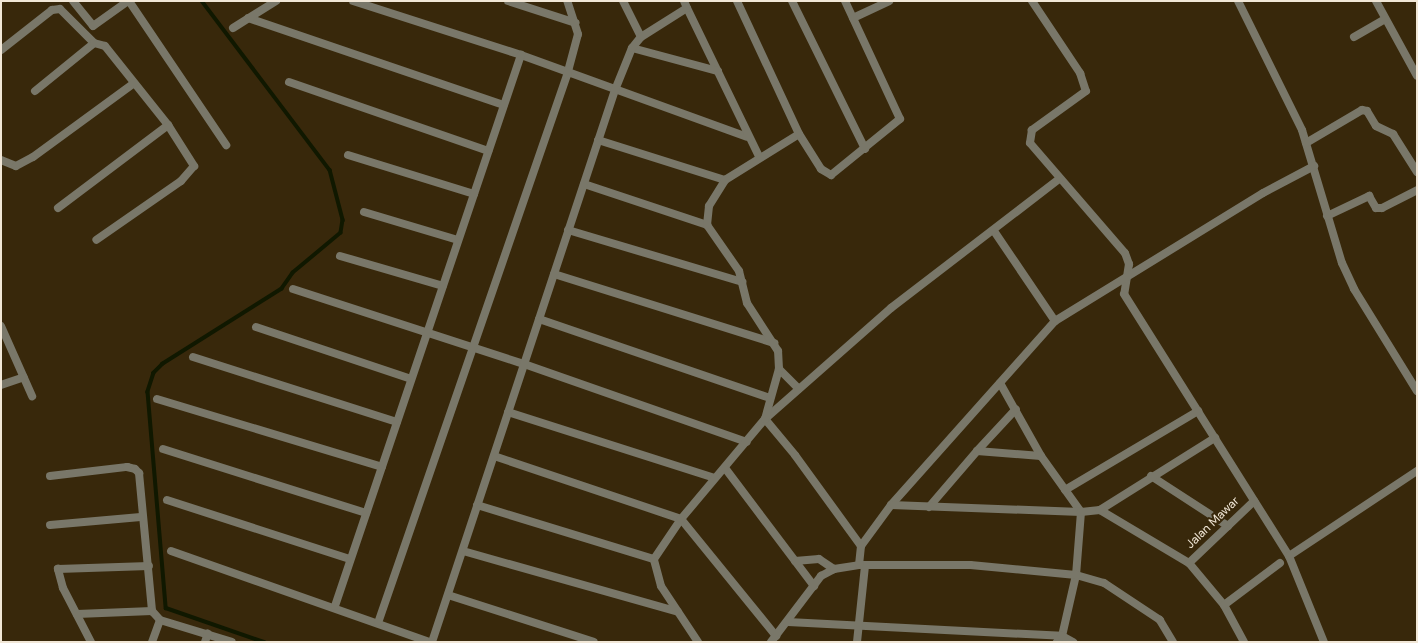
<!DOCTYPE html>
<style>
body{margin:0}
#map{position:relative;width:1418px;height:643px;overflow:hidden;background:#38280b;font-family:"DM Sans",sans-serif}
div>[style]{position:absolute}
.stream>*{height:3.5px;margin:-1.75px;padding:0 1.75px;transform-origin:1.75px;border-radius:1.75px;background:#101800}
.minor>*{height:8px;margin:-4px;padding:0 4px;transform-origin:4px;border-radius:4px;background:#797769}
span{translate:-50% -50%;white-space:nowrap;text-align:center;line-height:1.15;-webkit-text-stroke:4px #38280b;paint-order:stroke}
.street-label{font-size:12px;color:#f1e7d7}
.frame{position:absolute;inset:0;border:2px solid #f1e7d7;pointer-events:none}
</style>
<div id="map">
<div class="stream">
<div style="left:202px;top:1px;width:212px;rotate:52.9deg"></div>
<div style="left:330px;top:170px;width:52px;rotate:75.4deg"></div>
<div style="left:343px;top:220px;width:13px;rotate:99deg"></div>
<div style="left:341px;top:233px;width:62px;rotate:140.2deg"></div>
<div style="left:293px;top:273px;width:19px;rotate:125deg"></div>
<div style="left:282px;top:289px;width:141px;rotate:147.8deg"></div>
<div style="left:163px;top:364px;width:13px;rotate:135deg"></div>
<div style="left:154px;top:373px;width:20px;rotate:108deg"></div>
<div style="left:148px;top:392px;width:217px;rotate:85.2deg"></div>
<div style="left:166px;top:608px;width:104px;rotate:19.1deg"></div>
</div>
<div class="minor">
<div style="left:73px;top:1px;width:32px;rotate:51deg"></div>
<div style="left:93px;top:26px;width:43px;rotate:-35.5deg"></div>
<div style="left:129px;top:1px;width:174px;rotate:56deg"></div>
<div style="left:353px;top:1px;width:176px;rotate:17.8deg"></div>
<div style="left:521px;top:55px;width:240px;rotate:19.9deg"></div>
<div style="left:508px;top:1px;width:71px;rotate:17.9deg"></div>
<div style="left:623px;top:1px;width:40px;rotate:63.4deg"></div>
<div style="left:792px;top:1px;width:165px;rotate:63.7deg"></div>
<div style="left:1032px;top:1px;width:87px;rotate:56.3deg"></div>
<div style="left:1080px;top:73px;width:19px;rotate:72deg"></div>
<div style="left:1086px;top:91px;width:67px;rotate:144.2deg"></div>
<div style="left:1032px;top:130px;width:13px;rotate:99deg"></div>
<div style="left:1030px;top:143px;width:145px;rotate:49.2deg"></div>
<div style="left:1125px;top:253px;width:12px;rotate:70deg"></div>
<div style="left:1129px;top:264px;width:30px;rotate:99deg"></div>
<div style="left:1124px;top:294px;width:310px;rotate:57.8deg"></div>
<div style="left:1289px;top:556px;width:93px;rotate:67.9deg"></div>
<div style="left:1238px;top:1px;width:144px;rotate:63.6deg"></div>
<div style="left:1302px;top:130px;width:139px;rotate:73.3deg"></div>
<div style="left:1342px;top:263px;width:29px;rotate:65deg"></div>
<div style="left:1354px;top:289px;width:120px;rotate:58.3deg"></div>
<div style="left:1376px;top:1px;width:85px;rotate:61.3deg"></div>
<div style="left:687px;top:8px;width:165px;rotate:64.1deg"></div>
<div style="left:248px;top:18px;width:270px;rotate:18.8deg"></div>
<div style="left:853px;top:18px;width:40px;rotate:-25deg"></div>
<div style="left:233px;top:28px;width:51px;rotate:-32.1deg"></div>
<div style="left:1354px;top:37px;width:36px;rotate:-30deg"></div>
<div style="left:632px;top:48px;width:89px;rotate:15deg"></div>
<div style="left:1px;top:50px;width:65px;rotate:-38.1deg"></div>
<div style="left:52px;top:10px;width:8px;rotate:-7deg"></div>
<div style="left:60px;top:9px;width:48px;rotate:45deg"></div>
<div style="left:289px;top:82px;width:211px;rotate:19.1deg"></div>
<div style="left:35px;top:91px;width:76px;rotate:-39.1deg"></div>
<div style="left:94px;top:43px;width:11px;rotate:15deg"></div>
<div style="left:105px;top:46px;width:101px;rotate:51.4deg"></div>
<div style="left:168px;top:125px;width:49px;rotate:57.6deg"></div>
<div style="left:194px;top:166px;width:20px;rotate:131deg"></div>
<div style="left:181px;top:181px;width:103px;rotate:145.2deg"></div>
<div style="left:799px;top:134px;width:41px;rotate:57.8deg"></div>
<div style="left:821px;top:169px;width:12px;rotate:31deg"></div>
<div style="left:831px;top:175px;width:89px;rotate:-39.1deg"></div>
<div style="left:900px;top:119px;width:130px;rotate:-115deg"></div>
<div style="left:598px;top:140px;width:133px;rotate:17.5deg"></div>
<div style="left:1306px;top:143px;width:65px;rotate:-30.5deg"></div>
<div style="left:1362px;top:110px;width:5px;rotate:11deg"></div>
<div style="left:1367px;top:111px;width:17px;rotate:59deg"></div>
<div style="left:1376px;top:126px;width:19px;rotate:25deg"></div>
<div style="left:1393px;top:134px;width:45px;rotate:57.7deg"></div>
<div style="left:348px;top:155px;width:132px;rotate:17.2deg"></div>
<div style="left:1px;top:160px;width:16px;rotate:22deg"></div>
<div style="left:16px;top:166px;width:19px;rotate:-28deg"></div>
<div style="left:33px;top:157px;width:125px;rotate:-36.2deg"></div>
<div style="left:584px;top:184px;width:130px;rotate:18.4deg"></div>
<div style="left:58px;top:208px;width:138px;rotate:-37deg"></div>
<div style="left:364px;top:212px;width:98px;rotate:16.6deg"></div>
<div style="left:1327px;top:216px;width:47px;rotate:-25.5deg"></div>
<div style="left:1369px;top:196px;width:14px;rotate:60deg"></div>
<div style="left:1376px;top:208px;width:6px"></div>
<div style="left:1382px;top:208px;width:39px;rotate:-27deg"></div>
<div style="left:568px;top:230px;width:182px;rotate:16.6deg"></div>
<div style="left:994px;top:231px;width:109px;rotate:55.9deg"></div>
<div style="left:340px;top:256px;width:107px;rotate:16.2deg"></div>
<div style="left:554px;top:274px;width:231px;rotate:17.4deg"></div>
<div style="left:293px;top:289px;width:243px;rotate:18deg"></div>
<div style="left:524px;top:364px;width:236px;rotate:19.3deg"></div>
<div style="left:539px;top:319px;width:244px;rotate:18.9deg"></div>
<div style="left:1px;top:326px;width:77px;rotate:66.1deg"></div>
<div style="left:256px;top:327px;width:163px;rotate:18.5deg"></div>
<div style="left:193px;top:357px;width:214px;rotate:17.7deg"></div>
<div style="left:779px;top:369px;width:28px;rotate:45deg"></div>
<div style="left:1000px;top:383px;width:84px;rotate:60.7deg"></div>
<div style="left:1041px;top:456px;width:69px;rotate:54.5deg"></div>
<div style="left:1081px;top:512px;width:63px;rotate:94.5deg"></div>
<div style="left:1076px;top:575px;width:63px;rotate:102.9deg"></div>
<div style="left:1062px;top:636px;width:8px;rotate:130deg"></div>
<div style="left:1px;top:385px;width:24px;rotate:-19deg"></div>
<div style="left:157px;top:399px;width:235px;rotate:16.8deg"></div>
<div style="left:508px;top:412px;width:217px;rotate:17.7deg"></div>
<div style="left:163px;top:449px;width:213px;rotate:17.5deg"></div>
<div style="left:977px;top:451px;width:57px;rotate:-47.1deg"></div>
<div style="left:494px;top:456px;width:197px;rotate:18.6deg"></div>
<div style="left:681px;top:519px;width:151px;rotate:50.9deg"></div>
<div style="left:725px;top:468px;width:148px;rotate:53deg"></div>
<div style="left:50px;top:476px;width:78px;rotate:-6.7deg"></div>
<div style="left:127px;top:467px;width:8px;rotate:14deg"></div>
<div style="left:135px;top:469px;width:6px;rotate:45deg"></div>
<div style="left:139px;top:473px;width:139px;rotate:84.6deg"></div>
<div style="left:152px;top:611px;width:12px;rotate:48deg"></div>
<div style="left:160px;top:620px;width:75px;rotate:17deg"></div>
<div style="left:1151px;top:476px;width:92px;rotate:33deg"></div>
<div style="left:1065px;top:490px;width:155px;rotate:-30.7deg"></div>
<div style="left:167px;top:500px;width:192px;rotate:17.9deg"></div>
<div style="left:477px;top:505px;width:185px;rotate:17deg"></div>
<div style="left:891px;top:505px;width:246px;rotate:-48.3deg"></div>
<div style="left:1055px;top:321px;width:244px;rotate:-31.6deg"></div>
<div style="left:1263px;top:193px;width:58px;rotate:-27.9deg"></div>
<div style="left:929px;top:507px;width:74px;rotate:-49.4deg"></div>
<div style="left:977px;top:451px;width:64px;rotate:4.5deg"></div>
<div style="left:1100px;top:510px;width:104px;rotate:30.8deg"></div>
<div style="left:1189px;top:563px;width:55px;rotate:50.2deg"></div>
<div style="left:1224px;top:605px;width:42px;rotate:61.6deg"></div>
<div style="left:50px;top:525px;width:91px;rotate:-5deg"></div>
<div style="left:861px;top:546px;width:112px;rotate:-126deg"></div>
<div style="left:795px;top:455px;width:47px;rotate:-129.8deg"></div>
<div style="left:765px;top:419px;width:168px;rotate:-41.4deg"></div>
<div style="left:891px;top:308px;width:212px;rotate:-37.5deg"></div>
<div style="left:171px;top:551px;width:274px;rotate:19.4deg"></div>
<div style="left:463px;top:551px;width:223px;rotate:15.8deg"></div>
<div style="left:1289px;top:556px;width:154px;rotate:-33.6deg"></div>
<div style="left:795px;top:561px;width:24px;rotate:-5deg"></div>
<div style="left:819px;top:559px;width:18px;rotate:34deg"></div>
<div style="left:1189px;top:563px;width:90px;rotate:-43.6deg"></div>
<div style="left:448px;top:595px;width:153px;rotate:17.8deg"></div>
<div style="left:1224px;top:605px;width:70px;rotate:-36.9deg"></div>
<div style="left:335px;top:606px;width:582px;rotate:-71.35deg"></div>
<div style="left:77px;top:614px;width:75px;rotate:-2.3deg"></div>
<div style="left:788px;top:622px;width:274px;rotate:2.9deg"></div>
<div style="left:1062px;top:636px;width:13px;rotate:29deg"></div>
<div style="left:378px;top:623px;width:580px;rotate:-70.97deg"></div>
<div style="left:567px;top:75px;width:42px;rotate:-75deg"></div>
<div style="left:578px;top:34px;width:35px;rotate:-108deg"></div>
<div style="left:91px;top:642px;width:61px;rotate:-117.4deg"></div>
<div style="left:63px;top:588px;width:20px;rotate:-105deg"></div>
<div style="left:58px;top:569px;width:91px;rotate:-1.9deg"></div>
<div style="left:152px;top:642px;width:23px;rotate:-70deg"></div>
<div style="left:205px;top:642px;width:9px;rotate:-72deg"></div>
<div style="left:432px;top:642px;width:582px;rotate:-71.66deg"></div>
<div style="left:615px;top:90px;width:45px;rotate:-68deg"></div>
<div style="left:632px;top:48px;width:14px;rotate:-51deg"></div>
<div style="left:641px;top:37px;width:54px;rotate:-32.2deg"></div>
<div style="left:687px;top:8px;width:8px;rotate:-113deg"></div>
<div style="left:698px;top:642px;width:67px;rotate:-123.5deg"></div>
<div style="left:661px;top:586px;width:28px;rotate:-105deg"></div>
<div style="left:654px;top:559px;width:48px;rotate:-56deg"></div>
<div style="left:681px;top:519px;width:131px;rotate:-50deg"></div>
<div style="left:765px;top:419px;width:52px;rotate:-74.4deg"></div>
<div style="left:779px;top:369px;width:18px;rotate:-93deg"></div>
<div style="left:778px;top:351px;width:57px;rotate:-122.9deg"></div>
<div style="left:747px;top:303px;width:33px;rotate:-104deg"></div>
<div style="left:739px;top:271px;width:56px;rotate:-124.8deg"></div>
<div style="left:707px;top:225px;width:19px;rotate:-84deg"></div>
<div style="left:709px;top:206px;width:31px;rotate:-58deg"></div>
<div style="left:725px;top:180px;width:87px;rotate:-31.9deg"></div>
<div style="left:799px;top:134px;width:147px;rotate:-115deg"></div>
<div style="left:771px;top:642px;width:83px;rotate:-52.9deg"></div>
<div style="left:821px;top:576px;width:15px;rotate:-28deg"></div>
<div style="left:834px;top:569px;width:25px;rotate:-9deg"></div>
<div style="left:857px;top:642px;width:76px;rotate:-84deg"></div>
<div style="left:1173px;top:642px;width:26px;rotate:-121deg"></div>
<div style="left:1160px;top:620px;width:67px;rotate:-146.5deg"></div>
<div style="left:1104px;top:583px;width:29px;rotate:-164deg"></div>
<div style="left:1076px;top:575px;width:106px;rotate:-174.6deg"></div>
<div style="left:970px;top:565px;width:111px;rotate:180deg"></div>
<div style="left:859px;top:565px;width:19px;rotate:-84deg"></div>
<div style="left:861px;top:546px;width:51px;rotate:-53.8deg"></div>
<div style="left:891px;top:505px;width:190px;rotate:2.1deg"></div>
<div style="left:1081px;top:512px;width:19px;rotate:-6deg"></div>
<div style="left:1100px;top:510px;width:136px;rotate:-32.1deg"></div>
</div>
<div class="street-label">
<span style="left:1213px;top:523px;rotate:-44deg">Jalan Mawar</span>
</div>
<div class="frame"></div>
</div>
